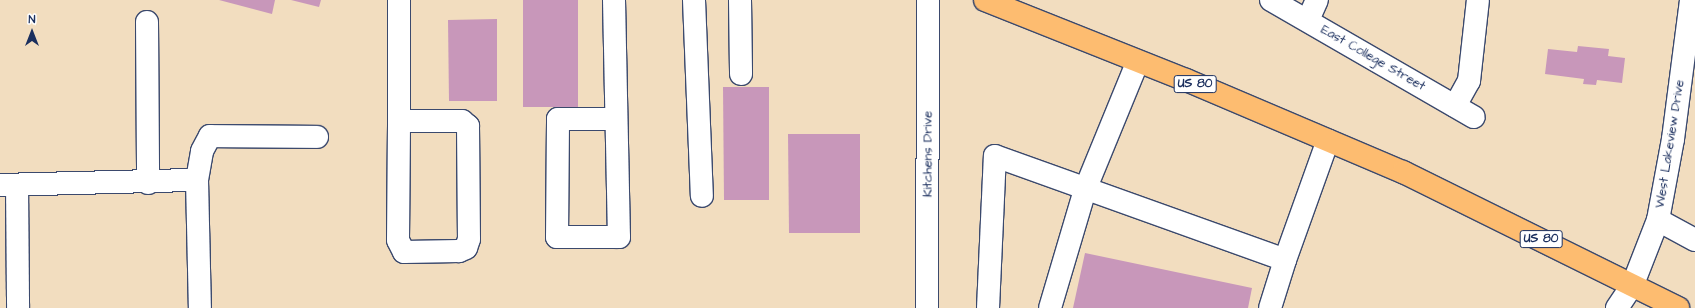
<!DOCTYPE html>
<style>
body{margin:0}
#map{position:relative;width:1695px;height:308px;overflow:hidden;background:#f2ddbf;font-family:"Architects Daughter",sans-serif}
div>[style]{position:absolute}
.building>*{inset:0;background:#c897ba}
.roads{filter:drop-shadow(1px 0 #3b496d) drop-shadow(-1px 0 #3b496d) drop-shadow(0 1px #3b496d) drop-shadow(0 -1px #3b496d)}
.minor>*{height:22px;margin:-11px;padding:0 11px;transform-origin:11px;border-radius:11px;background:#fff}
.major>*{height:22px;margin:-11px;padding:0 11px;transform-origin:11px;border-radius:11px;background:#fdbc70}
span{translate:-50% -50%;white-space:nowrap;text-align:center;line-height:1.15;-webkit-text-stroke:3px #fff;paint-order:stroke}
.shield-label span{padding:1px 3px;background:#fff;border:1px solid;border-radius:3px;-webkit-text-stroke-width:0}
.shield-label{font-size:12px;color:#1b2f5e;font-weight:700}
.street-label{font-size:13px;color:#1b2f5e}
.north{position:absolute;left:12px;top:12px;width:40px;height:40px;-webkit-text-stroke:3px #fff;paint-order:stroke;rotate:0deg;font-size:11px;font-weight:700;line-height:16px;text-align:center;color:#1b2f5e}
.north::after{content:'';display:block;margin:auto;width:14px;height:18px;background:#1b2f5e;clip-path:polygon(50% 0,100% 100%,50% 72%,0 100%)}
</style>
<div id="map">
<div class="building">
<div style="clip-path:polygon(219px 0,275px 0,272px 14px)"></div>
<div style="clip-path:polygon(291px 0,321px 0,319px 7px)"></div>
<div style="clip-path:polygon(523px 0,578px 0,578px 107px,523px 107px)"></div>
<div style="clip-path:polygon(497px 19px,497px 101px,449px 101px,448px 20px)"></div>
<div style="clip-path:polygon(1578px 46px,1609px 49px,1608px 56px,1625px 58px,1622px 83px,1597px 80px,1596px 85px,1583px 84px,1584px 79px,1545px 74px,1548px 49px,1577px 52px)"></div>
<div style="clip-path:polygon(723px 87px,769px 87px,769px 200px,724px 200px)"></div>
<div style="clip-path:polygon(788px 134px,860px 134px,860px 233px,789px 233px)"></div>
<div style="clip-path:polygon(1085px 253px,1252px 288px,1248px 308px,1073px 308px)"></div>
</div>
<div class="roads">
<div class="minor">
<div style="left:614px;top:0;width:237px;rotate:88.8deg"></div>
<div style="left:619px;top:237px;width:62px;rotate:180deg"></div>
<div style="left:557px;top:237px;width:118px;rotate:-89.5deg"></div>
<div style="left:558px;top:119px;width:58px"></div>
<div style="left:694px;top:0;width:196px;rotate:87.7deg"></div>
<div style="left:740px;top:0;width:74px;rotate:89.2deg"></div>
<div style="left:1271px;top:0;width:234px;rotate:30deg"></div>
<div style="left:1308px;top:20px;width:22px;rotate:-66deg"></div>
<div style="left:147px;top:22px;width:161px;rotate:89.6deg"></div>
<div style="left:1455px;top:106px;width:29px;rotate:-61deg"></div>
<div style="left:1469px;top:81px;width:81px;rotate:-83.7deg"></div>
<div style="left:399px;top:121px;width:63px"></div>
<div style="left:462px;top:121px;width:8px;rotate:40deg"></div>
<div style="left:468px;top:126px;width:113px;rotate:89.5deg"></div>
<div style="left:469px;top:239px;width:9px;rotate:108deg"></div>
<div style="left:466px;top:248px;width:8px;rotate:157deg"></div>
<div style="left:459px;top:251px;width:55px;rotate:179deg"></div>
<div style="left:404px;top:252px;width:13px;rotate:-117deg"></div>
<div style="left:398px;top:240px;width:119px;rotate:-89.5deg"></div>
<div style="left:399px;top:121px;width:121px;rotate:-90deg"></div>
<div style="left:197px;top:180px;width:29px;rotate:-80deg"></div>
<div style="left:202px;top:151px;width:17px;rotate:-62deg"></div>
<div style="left:210px;top:136px;width:107px;rotate:0.5deg"></div>
<div style="left:0;top:185px;width:197px;rotate:-1.5deg"></div>
<div style="left:197px;top:180px;width:128px;rotate:88.7deg"></div>
<div style="left:17px;top:185px;width:123px;rotate:89.5deg"></div>
<div style="left:1658px;top:220px;width:42px;rotate:28.4deg"></div>
<div style="left:927px;top:308px;width:308px;rotate:-89.8deg"></div>
<div style="left:988px;top:308px;width:152px;rotate:-87.4deg"></div>
<div style="left:995px;top:156px;width:308px;rotate:19.7deg"></div>
<div style="left:1285px;top:260px;width:127px;rotate:-70.3deg"></div>
<div style="left:1050px;top:308px;width:123px;rotate:-73.5deg"></div>
<div style="left:1085px;top:190px;width:139px;rotate:-67.7deg"></div>
<div style="left:1270px;top:308px;width:50px;rotate:-72.6deg"></div>
<div style="left:1617px;top:308px;width:29px;rotate:-56deg"></div>
<div style="left:1633px;top:284px;width:69px;rotate:-68.7deg"></div>
<div style="left:1658px;top:220px;width:82px;rotate:-79.5deg"></div>
<div style="left:1673px;top:139px;width:140px;rotate:-82.6deg"></div>
</div>
<div class="major">
<div style="left:985px;top:0;width:216px;rotate:21.7deg"></div>
<div style="left:1186px;top:80px;width:236px;rotate:23deg"></div>
<div style="left:1403px;top:172px;width:307px;rotate:26.3deg"></div>
</div>
</div>
<div class="shield-label">
<span style="left:1195px;top:84px">US 80</span>
<span style="left:1541px;top:239px">US 80</span>
</div>
<div class="street-label">
<span style="left:1373px;top:58px;rotate:30deg">East College Street</span>
<span style="left:1670px;top:144px;rotate:-81deg">West Lakeview Drive</span>
<span style="left:928px;top:154px;rotate:-90deg">Kitchens Drive</span>
</div>
<div class="north">N</div>
</div>
